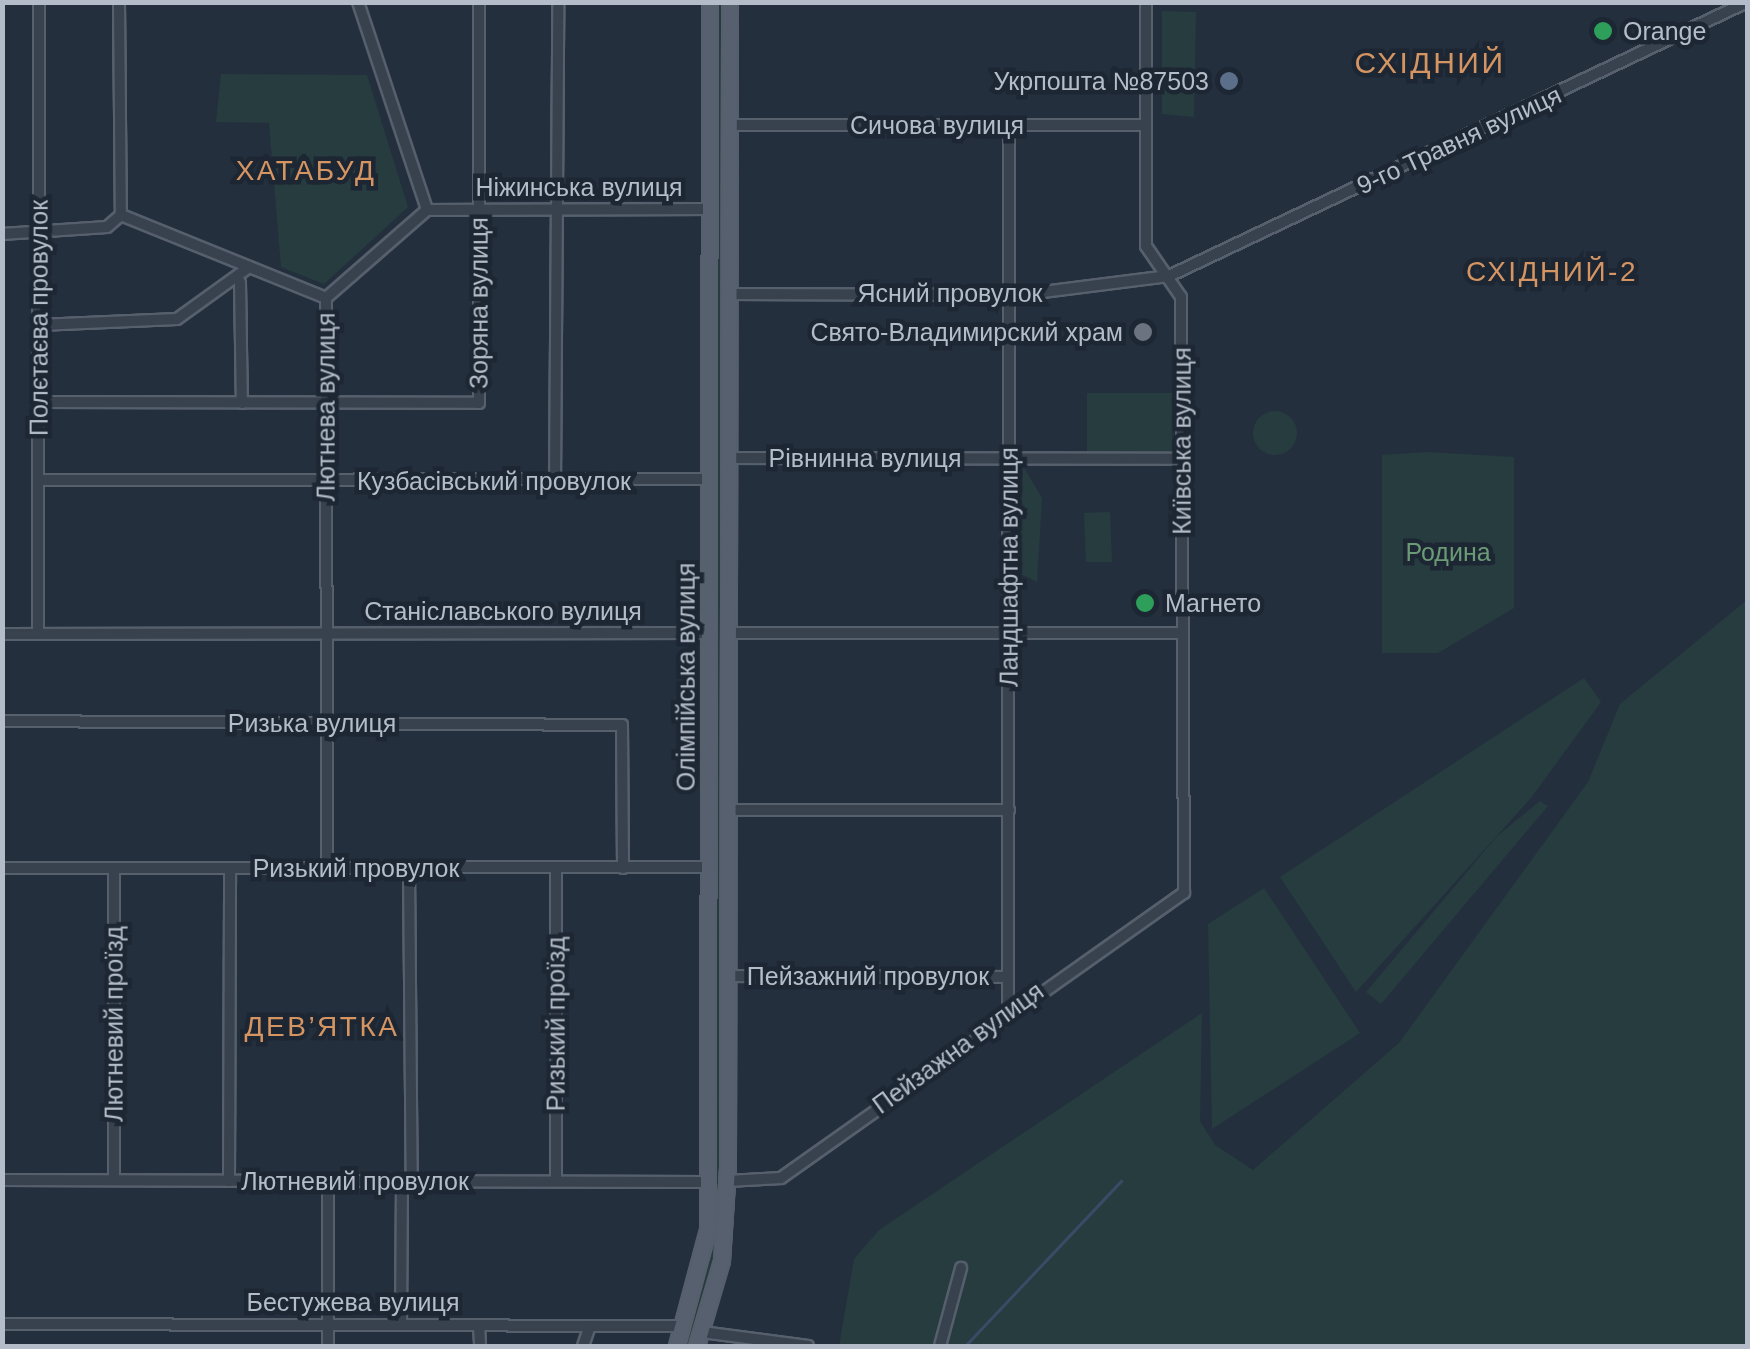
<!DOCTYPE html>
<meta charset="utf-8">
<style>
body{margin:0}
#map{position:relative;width:1750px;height:1349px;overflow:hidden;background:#242f3e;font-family:Arial,sans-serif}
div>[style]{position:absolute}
.green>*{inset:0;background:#263c3f}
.round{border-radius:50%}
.stream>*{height:2.5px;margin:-1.25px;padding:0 1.25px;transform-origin:1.25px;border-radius:1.25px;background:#394c67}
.roads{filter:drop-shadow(2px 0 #565f6c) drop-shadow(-2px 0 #565f6c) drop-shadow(0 2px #565f6c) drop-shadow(0 -2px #565f6c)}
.minor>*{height:10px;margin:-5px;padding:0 5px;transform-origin:5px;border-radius:5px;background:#38414e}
.major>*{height:14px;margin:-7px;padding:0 7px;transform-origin:7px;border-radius:7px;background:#56606e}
.dots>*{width:28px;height:28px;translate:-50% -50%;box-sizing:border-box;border:5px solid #1d2633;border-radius:50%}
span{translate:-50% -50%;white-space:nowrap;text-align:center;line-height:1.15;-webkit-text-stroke:9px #1d2633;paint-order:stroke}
.poi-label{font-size:25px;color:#b4bcc9}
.left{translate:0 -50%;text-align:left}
.right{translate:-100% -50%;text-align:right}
.street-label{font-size:25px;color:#b4bcc9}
.park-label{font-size:25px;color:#6b9a76}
.neighbourhood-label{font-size:28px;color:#d59563;letter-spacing:2.5px}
.quarter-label{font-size:30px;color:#d59563;letter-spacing:2.5px}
.frame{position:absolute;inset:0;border:5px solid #b4bcc9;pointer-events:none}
</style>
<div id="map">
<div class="green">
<div style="clip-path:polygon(730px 2px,727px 1219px,697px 1346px,677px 1346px,704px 1256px,710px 3px)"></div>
<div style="clip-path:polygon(1162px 11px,1196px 12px,1194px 117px,1162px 114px)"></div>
<div style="clip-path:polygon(221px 74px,367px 75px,408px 207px,324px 284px,281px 267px,269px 123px,216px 122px)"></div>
<div style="clip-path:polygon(1087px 393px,1172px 393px,1172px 457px,1087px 457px)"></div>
<div class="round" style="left:1253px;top:411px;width:44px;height:44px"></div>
<div style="clip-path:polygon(1427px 452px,1514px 457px,1514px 608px,1438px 653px,1382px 653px,1382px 455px)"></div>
<div style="clip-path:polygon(1023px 466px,1042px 498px,1037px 582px,1015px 571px)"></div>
<div style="clip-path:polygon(1110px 512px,1112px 562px,1086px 562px,1084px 513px)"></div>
<div style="clip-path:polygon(1747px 600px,1747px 1346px,839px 1346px,854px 1259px,879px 1230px,1202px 1013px,1200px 1121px,1215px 1145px,1253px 1170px,1399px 1043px,1588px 782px,1620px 704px)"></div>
<div style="clip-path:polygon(1584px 678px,1601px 702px,1531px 798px,1356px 992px,1280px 877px)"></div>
<div style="clip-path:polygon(1540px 801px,1548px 806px,1381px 1004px,1366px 992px,1497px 836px)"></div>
<div style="clip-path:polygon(1264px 888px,1360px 1033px,1212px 1129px,1208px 924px)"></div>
</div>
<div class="stream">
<div style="left:965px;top:1346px;width:227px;rotate:-46.6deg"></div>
</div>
<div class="roads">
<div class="minor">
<div style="left:119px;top:2px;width:213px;rotate:89.5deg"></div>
<div style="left:358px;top:2px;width:219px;rotate:71.6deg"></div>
<div style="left:729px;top:125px;width:416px"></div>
<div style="left:427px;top:210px;width:282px;rotate:-0.2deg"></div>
<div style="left:121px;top:215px;width:221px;rotate:22deg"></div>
<div style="left:2px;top:234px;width:105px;rotate:-3.8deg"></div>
<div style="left:107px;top:227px;width:18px;rotate:-41deg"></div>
<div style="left:240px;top:282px;width:121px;rotate:89.1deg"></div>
<div style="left:729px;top:294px;width:290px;rotate:0.2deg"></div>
<div style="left:1019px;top:295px;width:151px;rotate:-7.2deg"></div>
<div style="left:1169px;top:276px;width:640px;rotate:-25.36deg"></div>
<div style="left:39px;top:325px;width:138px;rotate:-2.5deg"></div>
<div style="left:177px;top:319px;width:89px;rotate:-35.8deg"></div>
<div style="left:39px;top:402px;width:440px;rotate:0.1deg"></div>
<div style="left:479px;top:403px;width:401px;rotate:-90deg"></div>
<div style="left:728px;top:458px;width:454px;rotate:0.1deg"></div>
<div style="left:39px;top:480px;width:670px;rotate:-0.09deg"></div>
<div style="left:555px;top:482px;width:480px;rotate:-89.6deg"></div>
<div style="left:729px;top:633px;width:454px"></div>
<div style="left:2px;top:634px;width:706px;rotate:-0.08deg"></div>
<div style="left:38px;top:634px;width:632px;rotate:-89.91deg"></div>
<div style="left:2px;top:721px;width:620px;rotate:0.37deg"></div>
<div style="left:622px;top:725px;width:143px;rotate:89.6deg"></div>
<div style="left:728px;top:810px;width:281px"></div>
<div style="left:2px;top:868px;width:707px;rotate:-0.08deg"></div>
<div style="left:327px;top:868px;width:570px;rotate:-90.1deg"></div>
<div style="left:326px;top:298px;width:134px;rotate:-41.1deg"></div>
<div style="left:409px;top:868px;width:313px;rotate:89.5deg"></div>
<div style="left:728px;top:976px;width:280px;rotate:0.2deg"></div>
<div style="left:1008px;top:1010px;width:885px;rotate:-89.94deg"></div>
<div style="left:2px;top:1180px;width:705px;rotate:0.16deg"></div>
<div style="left:114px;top:1180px;width:312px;rotate:-90deg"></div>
<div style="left:229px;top:1181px;width:313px;rotate:-89.8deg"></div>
<div style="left:556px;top:1181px;width:313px;rotate:-90deg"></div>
<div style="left:728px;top:1181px;width:53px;rotate:-3.2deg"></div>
<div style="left:781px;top:1178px;width:494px;rotate:-35.3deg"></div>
<div style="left:1184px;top:893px;width:596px;rotate:-90.29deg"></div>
<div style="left:1181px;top:297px;width:62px;rotate:-124.5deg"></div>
<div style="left:1146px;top:246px;width:244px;rotate:-90deg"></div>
<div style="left:2px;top:1324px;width:682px;rotate:0.17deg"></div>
<div style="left:401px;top:1325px;width:144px;rotate:-89.6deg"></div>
<div style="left:479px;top:1325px;width:21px;rotate:87deg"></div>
<div style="left:702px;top:1332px;width:107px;rotate:7.5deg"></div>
<div style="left:328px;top:1346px;width:165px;rotate:-90deg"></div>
<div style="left:583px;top:1346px;width:21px;rotate:-71deg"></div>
<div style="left:940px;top:1346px;width:81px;rotate:-74.9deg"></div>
</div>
<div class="major">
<div style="left:677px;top:1346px;width:120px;rotate:-75deg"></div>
<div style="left:708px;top:1230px;width:1228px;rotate:-89.91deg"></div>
<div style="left:697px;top:1346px;width:89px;rotate:-73.6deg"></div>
<div style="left:722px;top:1261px;width:92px;rotate:-86.3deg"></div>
<div style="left:728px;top:1169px;width:1167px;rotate:-89.9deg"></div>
</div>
</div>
<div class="dots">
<div style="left:1603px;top:31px;background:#2e9e5b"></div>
<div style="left:1229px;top:81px;background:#5c6f8a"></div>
<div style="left:1143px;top:332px;background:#6b7280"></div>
<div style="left:1145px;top:603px;background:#2e9e5b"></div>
</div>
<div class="poi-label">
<span class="left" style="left:1623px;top:31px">Orange</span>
<span class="right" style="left:1209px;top:81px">Укрпошта №87503</span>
<span class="right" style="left:1123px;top:332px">Свято-Владимирский храм</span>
<span class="left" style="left:1165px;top:603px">Магнето</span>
</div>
<div class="street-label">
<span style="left:937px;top:125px">Сичова вулиця</span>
<span style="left:1459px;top:140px;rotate:-25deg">9-го Травня вулиця</span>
<span style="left:579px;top:187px">Ніжинська вулиця</span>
<span style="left:950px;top:293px">Ясний провулок</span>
<span style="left:479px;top:303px;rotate:-90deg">Зоряна вулиця</span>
<span style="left:39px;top:318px;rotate:-90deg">Полєтаєва провулок</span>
<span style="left:326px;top:407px;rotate:-90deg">Лютнева вулиця</span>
<span style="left:1182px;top:441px;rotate:-90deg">Київська вулиця</span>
<span style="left:865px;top:458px">Рівнинна вулиця</span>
<span style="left:494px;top:481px">Кузбасівський провулок</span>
<span style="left:1009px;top:567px;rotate:-90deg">Ландшафтна вулиця</span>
<span style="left:503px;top:611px">Станіславського вулиця</span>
<span style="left:686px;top:677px;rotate:-90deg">Олімпійська вулиця</span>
<span style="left:312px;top:723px">Ризька вулиця</span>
<span style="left:356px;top:868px">Ризький провулок</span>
<span style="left:868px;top:976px">Пейзажний провулок</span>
<span style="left:114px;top:1024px;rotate:-90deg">Лютневий проїзд</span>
<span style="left:556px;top:1024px;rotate:-90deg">Ризький проїзд</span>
<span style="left:958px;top:1048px;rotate:-36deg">Пейзажна вулиця</span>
<span style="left:355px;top:1181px">Лютневий провулок</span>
<span style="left:353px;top:1302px">Бестужева вулиця</span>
</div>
<div class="park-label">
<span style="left:1448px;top:552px">Родина</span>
</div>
<div class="neighbourhood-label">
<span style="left:306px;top:171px">ХАТАБУД</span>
<span style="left:1552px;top:272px">СХІДНИЙ-2</span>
<span style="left:322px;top:1027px">ДЕВ’ЯТКА</span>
</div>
<div class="quarter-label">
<span style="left:1430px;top:63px">СХІДНИЙ</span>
</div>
<div class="frame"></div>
</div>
